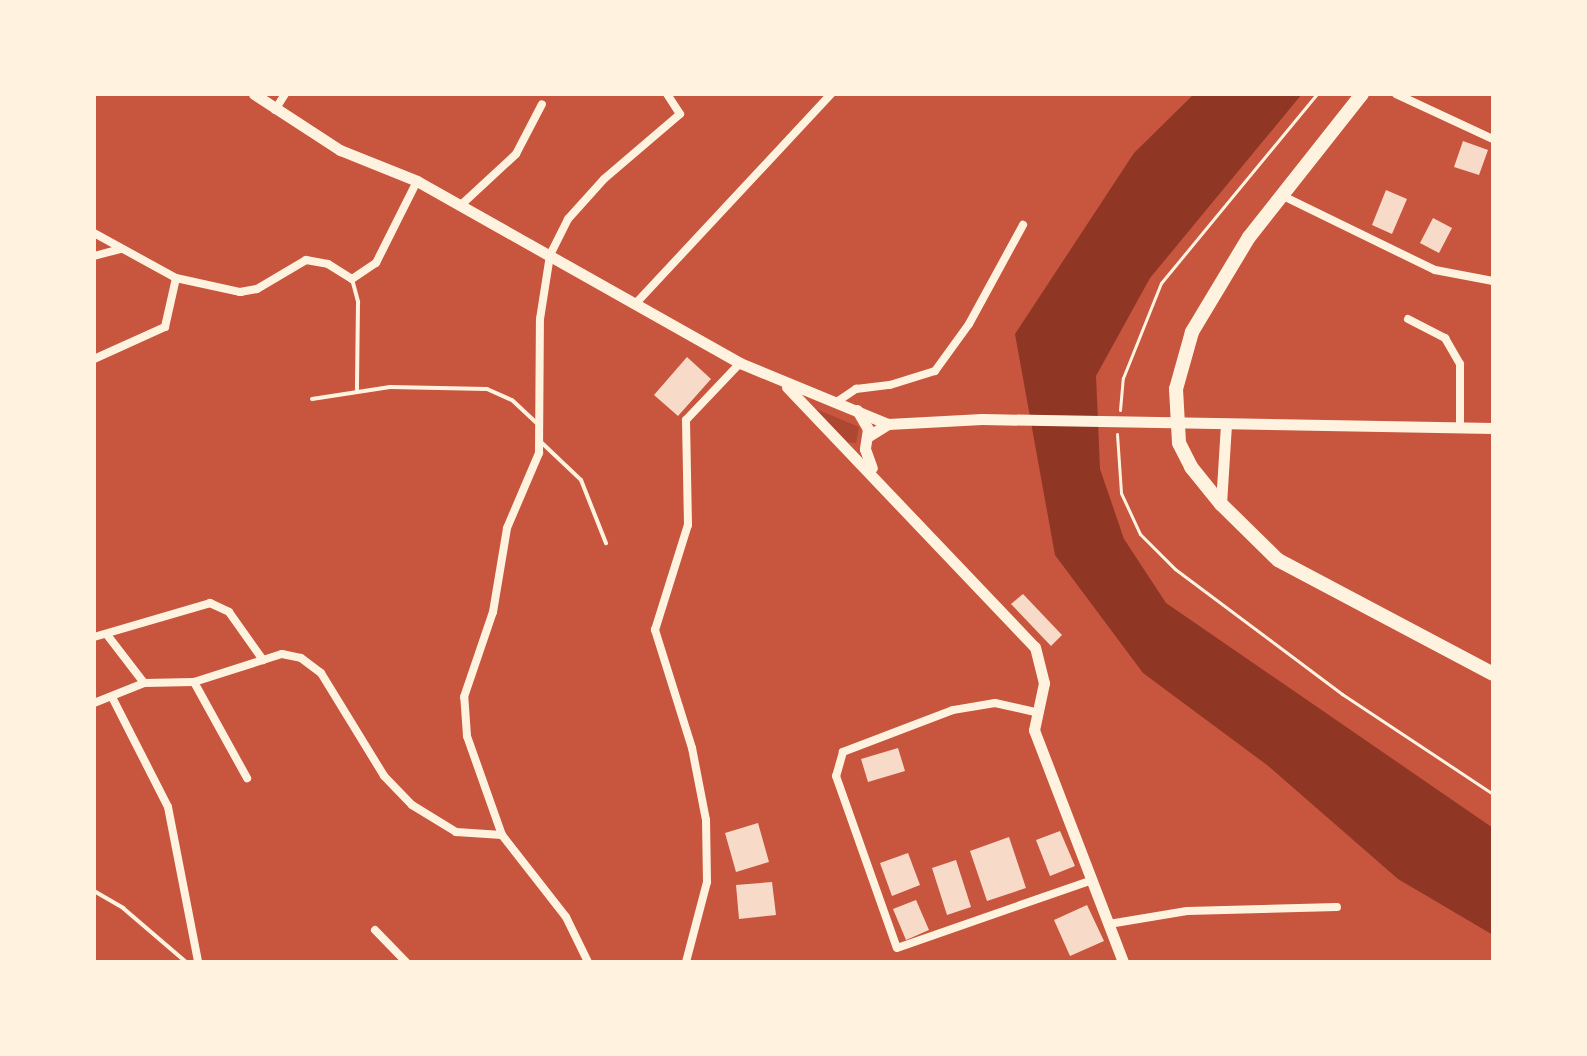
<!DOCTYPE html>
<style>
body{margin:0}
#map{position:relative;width:1587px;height:1056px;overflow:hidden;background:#c8553d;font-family:"DM Sans",sans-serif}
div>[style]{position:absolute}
.green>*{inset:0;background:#ae4732}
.water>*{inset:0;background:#8f3625}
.building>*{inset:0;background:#f7dbc8}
.path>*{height:3px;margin:-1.5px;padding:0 1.5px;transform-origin:1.5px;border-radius:1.5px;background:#fff3e0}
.service>*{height:4px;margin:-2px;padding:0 2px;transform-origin:2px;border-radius:2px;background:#fff3e0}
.minor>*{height:8px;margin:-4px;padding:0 4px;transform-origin:4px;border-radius:4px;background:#fff3e0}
.tertiary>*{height:11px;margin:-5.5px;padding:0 5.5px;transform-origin:5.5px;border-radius:5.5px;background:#fff3e0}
.primary>*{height:14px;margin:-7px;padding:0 7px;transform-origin:7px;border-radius:7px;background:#fff3e0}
span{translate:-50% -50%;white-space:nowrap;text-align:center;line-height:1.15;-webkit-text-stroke:8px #fff3e0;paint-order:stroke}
.frame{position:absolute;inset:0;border:96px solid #fff3e0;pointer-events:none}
</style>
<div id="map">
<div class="green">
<div style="clip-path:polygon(816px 409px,859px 427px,856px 443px,846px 442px)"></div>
</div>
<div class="water">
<div style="clip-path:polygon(1194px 94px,1302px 94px,1150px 278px,1096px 376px,1100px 469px,1124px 539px,1166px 603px,1493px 828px,1493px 935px,1398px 879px,1267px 765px,1143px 673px,1055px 555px,1015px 334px,1134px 153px)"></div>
</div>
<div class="building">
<div style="clip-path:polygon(1463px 141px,1488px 150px,1479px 175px,1454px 167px)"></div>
<div style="clip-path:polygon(1386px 190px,1407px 199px,1392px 234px,1372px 225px)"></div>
<div style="clip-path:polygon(1433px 218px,1452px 228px,1439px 253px,1420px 243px)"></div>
<div style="clip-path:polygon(687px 357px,711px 379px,678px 416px,654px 395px)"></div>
<div style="clip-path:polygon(1023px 594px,1062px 635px,1051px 646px,1011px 604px)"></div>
<div style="clip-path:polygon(898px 748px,905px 771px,868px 782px,861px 759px)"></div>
<div style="clip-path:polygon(758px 823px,769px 862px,736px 872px,725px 833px)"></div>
<div style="clip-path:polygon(1060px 831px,1075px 866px,1050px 876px,1036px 840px)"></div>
<div style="clip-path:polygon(1009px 837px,1026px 888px,987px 901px,970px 851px)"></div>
<div style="clip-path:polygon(908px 853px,920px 885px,892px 896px,880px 863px)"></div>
<div style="clip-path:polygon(956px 860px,971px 907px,947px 915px,932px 868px)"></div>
<div style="clip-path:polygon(772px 882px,776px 915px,739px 919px,736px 885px)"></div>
<div style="clip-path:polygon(916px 900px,929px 930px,906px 940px,893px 909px)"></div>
<div style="clip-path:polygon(1087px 905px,1104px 941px,1070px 956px,1054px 920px)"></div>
</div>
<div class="path">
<div style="left:1120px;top:410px;width:32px;rotate:-85deg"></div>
<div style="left:1123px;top:378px;width:102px;rotate:-68.2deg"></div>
<div style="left:1161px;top:283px;width:245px;rotate:-50.5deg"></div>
<div style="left:1117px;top:434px;width:59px;rotate:86.1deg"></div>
<div style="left:1121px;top:493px;width:45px;rotate:65.1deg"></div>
<div style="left:1140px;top:534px;width:49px;rotate:45deg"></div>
<div style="left:1175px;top:569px;width:209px;rotate:36.8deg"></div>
<div style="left:1342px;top:694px;width:181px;rotate:33.5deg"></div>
</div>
<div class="service">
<div style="left:352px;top:279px;width:24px;rotate:75deg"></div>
<div style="left:358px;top:302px;width:88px;rotate:90.7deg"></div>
<div style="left:312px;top:399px;width:79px;rotate:-8.7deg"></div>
<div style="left:390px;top:387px;width:97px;rotate:1.2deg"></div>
<div style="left:487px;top:389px;width:27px;rotate:24deg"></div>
<div style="left:512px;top:400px;width:34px;rotate:43deg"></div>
<div style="left:542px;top:443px;width:54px;rotate:43.5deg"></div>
<div style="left:581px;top:480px;width:68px;rotate:68.4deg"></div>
<div style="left:94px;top:891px;width:34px;rotate:30deg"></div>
<div style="left:123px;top:908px;width:83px;rotate:40.6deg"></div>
</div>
<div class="minor">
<div style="left:1396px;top:94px;width:107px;rotate:24.9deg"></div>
<div style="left:275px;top:110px;width:19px;rotate:-58deg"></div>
<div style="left:1281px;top:195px;width:171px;rotate:26deg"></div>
<div style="left:1435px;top:270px;width:59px;rotate:10.7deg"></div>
<div style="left:461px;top:205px;width:75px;rotate:-42.8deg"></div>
<div style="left:516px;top:154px;width:56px;rotate:-62.5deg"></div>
<div style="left:94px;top:233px;width:94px;rotate:28.8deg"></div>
<div style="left:176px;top:278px;width:66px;rotate:12.3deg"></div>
<div style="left:240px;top:292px;width:17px;rotate:-10deg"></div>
<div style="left:257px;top:289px;width:57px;rotate:-30.6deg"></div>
<div style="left:306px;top:260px;width:22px;rotate:10deg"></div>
<div style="left:328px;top:264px;width:28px;rotate:32deg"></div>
<div style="left:352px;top:279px;width:29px;rotate:-34deg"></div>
<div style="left:376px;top:263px;width:92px;rotate:-63.4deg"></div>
<div style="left:94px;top:256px;width:27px;rotate:-15deg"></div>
<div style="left:638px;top:301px;width:283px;rotate:-47deg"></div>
<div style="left:1408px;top:319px;width:42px;rotate:27.2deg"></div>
<div style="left:1445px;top:338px;width:30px;rotate:60deg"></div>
<div style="left:1460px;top:364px;width:63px;rotate:90deg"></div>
<div style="left:94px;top:359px;width:78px;rotate:-24.3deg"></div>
<div style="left:165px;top:327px;width:50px;rotate:-77.3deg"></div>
<div style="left:838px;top:401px;width:22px;rotate:-34deg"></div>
<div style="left:856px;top:389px;width:34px;rotate:-7deg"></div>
<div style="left:890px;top:385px;width:47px;rotate:-17.3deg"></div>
<div style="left:935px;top:371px;width:58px;rotate:-54.1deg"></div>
<div style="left:969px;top:324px;width:113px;rotate:-61.4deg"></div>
<div style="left:108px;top:636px;width:59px;rotate:52.5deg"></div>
<div style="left:94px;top:637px;width:121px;rotate:-16.3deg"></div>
<div style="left:210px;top:603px;width:21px;rotate:25deg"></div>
<div style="left:229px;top:612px;width:59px;rotate:54.7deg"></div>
<div style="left:194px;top:682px;width:110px;rotate:61.1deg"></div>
<div style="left:112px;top:697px;width:123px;rotate:63deg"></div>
<div style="left:168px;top:807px;width:158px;rotate:79deg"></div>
<div style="left:94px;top:703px;width:54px;rotate:-21.8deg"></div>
<div style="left:144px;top:683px;width:50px;rotate:-1.1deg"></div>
<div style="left:194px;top:682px;width:92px;rotate:-17.7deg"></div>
<div style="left:282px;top:654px;width:19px;rotate:12deg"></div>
<div style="left:301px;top:658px;width:25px;rotate:37deg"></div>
<div style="left:321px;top:673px;width:121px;rotate:58.5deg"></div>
<div style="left:384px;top:776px;width:40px;rotate:46deg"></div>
<div style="left:412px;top:805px;width:52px;rotate:31.5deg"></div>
<div style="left:456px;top:832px;width:46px;rotate:3.7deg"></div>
<div style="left:1035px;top:712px;width:41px;rotate:-167.3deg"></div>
<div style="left:995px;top:703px;width:43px;rotate:170.5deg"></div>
<div style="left:953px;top:710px;width:118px;rotate:159.1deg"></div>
<div style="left:843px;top:752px;width:25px;rotate:106deg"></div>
<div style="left:836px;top:776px;width:182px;rotate:70.5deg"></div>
<div style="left:897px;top:948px;width:207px;rotate:-19.2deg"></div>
<div style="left:1109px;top:924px;width:79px;rotate:-9.5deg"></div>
<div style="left:1187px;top:911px;width:150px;rotate:-1.5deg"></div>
<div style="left:375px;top:930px;width:45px;rotate:45.9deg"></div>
<div style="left:588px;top:962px;width:50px;rotate:-116.1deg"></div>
<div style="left:566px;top:917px;width:104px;rotate:-128deg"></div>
<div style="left:502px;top:835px;width:105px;rotate:-109.5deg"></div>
<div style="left:467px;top:736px;width:39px;rotate:-94deg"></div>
<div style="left:464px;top:697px;width:90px;rotate:-71.2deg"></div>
<div style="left:493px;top:612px;width:85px;rotate:-80.5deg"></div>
<div style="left:507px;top:528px;width:82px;rotate:-66.9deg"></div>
<div style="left:539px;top:453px;width:134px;rotate:-89.6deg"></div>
<div style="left:540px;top:319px;width:65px;rotate:-81.1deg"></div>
<div style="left:550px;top:255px;width:40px;rotate:-63.4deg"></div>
<div style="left:568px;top:219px;width:54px;rotate:-48deg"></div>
<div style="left:604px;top:179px;width:100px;rotate:-40.5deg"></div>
<div style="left:680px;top:114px;width:24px;rotate:-123deg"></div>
<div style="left:686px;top:962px;width:83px;rotate:-75.3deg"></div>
<div style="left:707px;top:882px;width:62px;rotate:-90.9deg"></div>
<div style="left:706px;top:820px;width:73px;rotate:-101deg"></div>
<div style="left:692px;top:748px;width:124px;rotate:-107.4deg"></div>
<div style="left:655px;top:630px;width:110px;rotate:-72.6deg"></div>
<div style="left:688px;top:525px;width:105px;rotate:-91.1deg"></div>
<div style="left:686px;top:420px;width:79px;rotate:-46.5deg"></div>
</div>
<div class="tertiary">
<div style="left:254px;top:94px;width:103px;rotate:33.1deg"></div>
<div style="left:340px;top:150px;width:83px;rotate:21.9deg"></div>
<div style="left:417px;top:181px;width:371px;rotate:29.4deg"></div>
<div style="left:740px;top:363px;width:160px;rotate:22.4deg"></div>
<div style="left:787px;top:387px;width:359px;rotate:46.4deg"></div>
<div style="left:1035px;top:647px;width:37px;rotate:76deg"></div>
<div style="left:1044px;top:683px;width:48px;rotate:102deg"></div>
<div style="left:1034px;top:730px;width:248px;rotate:69deg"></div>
<div style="left:857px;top:410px;width:22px;rotate:60deg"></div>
<div style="left:868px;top:429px;width:20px;rotate:99deg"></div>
<div style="left:865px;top:449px;width:20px;rotate:70deg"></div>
<div style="left:867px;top:437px;width:25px;rotate:-32deg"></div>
<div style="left:888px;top:424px;width:94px;rotate:-3deg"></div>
<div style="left:982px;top:419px;width:511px;rotate:1.01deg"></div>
<div style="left:1221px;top:504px;width:79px;rotate:-86.4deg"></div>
</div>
<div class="primary">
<div style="left:1362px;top:94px;width:182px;rotate:128.3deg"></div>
<div style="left:1249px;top:237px;width:111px;rotate:121deg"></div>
<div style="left:1192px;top:332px;width:59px;rotate:105.7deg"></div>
<div style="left:1176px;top:389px;width:54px;rotate:86.8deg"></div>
<div style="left:1179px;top:443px;width:27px;rotate:63deg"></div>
<div style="left:1191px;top:467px;width:48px;rotate:51deg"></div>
<div style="left:1221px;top:504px;width:80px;rotate:44.5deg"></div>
<div style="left:1278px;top:560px;width:243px;rotate:27.9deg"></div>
</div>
<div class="frame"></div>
</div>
